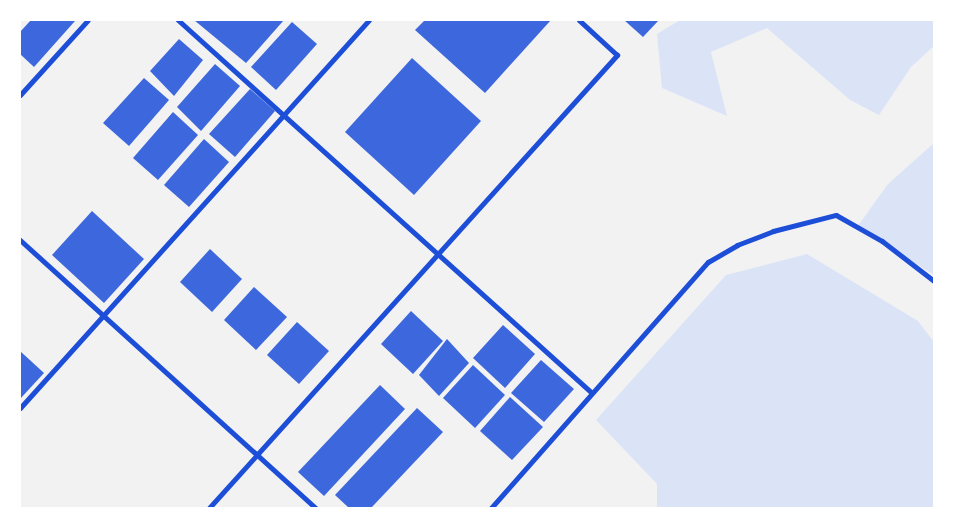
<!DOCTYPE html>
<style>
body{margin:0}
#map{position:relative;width:954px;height:528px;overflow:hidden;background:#f2f2f2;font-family:Arial,sans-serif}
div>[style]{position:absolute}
.green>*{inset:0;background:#dbe4f7}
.building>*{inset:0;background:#3d67dc}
.minor>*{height:5px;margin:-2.5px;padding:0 2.5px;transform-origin:2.5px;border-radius:2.5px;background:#1d4ed8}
span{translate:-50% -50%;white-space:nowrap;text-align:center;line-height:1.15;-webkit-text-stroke:5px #fff;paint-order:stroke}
.frame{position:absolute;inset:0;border:21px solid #fff;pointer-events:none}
</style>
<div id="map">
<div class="green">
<div style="clip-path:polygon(680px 20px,934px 20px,934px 46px,911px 67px,879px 115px,850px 100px,767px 28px,711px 52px,727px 116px,662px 88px,657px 34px)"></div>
<div style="clip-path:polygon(934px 143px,934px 275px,857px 227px,888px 184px)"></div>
<div style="clip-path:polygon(807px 254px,918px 321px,934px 342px,934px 508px,657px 508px,657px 484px,596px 420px,726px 275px)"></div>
</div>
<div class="building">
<div style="clip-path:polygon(31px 20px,75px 21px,34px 67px,20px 54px,20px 32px)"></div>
<div style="clip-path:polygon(194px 20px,284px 20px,246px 63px)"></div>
<div style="clip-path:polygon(425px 20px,551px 20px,485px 93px,415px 30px)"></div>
<div style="clip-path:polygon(624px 20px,659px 20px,643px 37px)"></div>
<div style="clip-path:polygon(292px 22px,317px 44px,276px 90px,251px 67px)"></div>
<div style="clip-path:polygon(179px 39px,203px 60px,174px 96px,150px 71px)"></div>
<div style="clip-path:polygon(412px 58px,481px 121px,414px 195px,345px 132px)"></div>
<div style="clip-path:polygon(215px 64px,240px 86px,201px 131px,177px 107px)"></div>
<div style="clip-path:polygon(144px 78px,169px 100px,129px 146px,103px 123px)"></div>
<div style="clip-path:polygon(250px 89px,275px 111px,235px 157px,209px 134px)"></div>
<div style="clip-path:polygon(173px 112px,198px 135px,158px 180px,133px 158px)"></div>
<div style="clip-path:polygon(204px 139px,229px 162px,189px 207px,164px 185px)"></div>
<div style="clip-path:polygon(92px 211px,144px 259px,104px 303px,52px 255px)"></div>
<div style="clip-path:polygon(210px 249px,242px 279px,212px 312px,180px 282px)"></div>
<div style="clip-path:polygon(254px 287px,287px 317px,256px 350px,224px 320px)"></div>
<div style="clip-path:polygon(411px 311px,443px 341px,413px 374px,381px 344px)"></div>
<div style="clip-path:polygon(297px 322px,329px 351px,299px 384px,267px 355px)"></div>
<div style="clip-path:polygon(503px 325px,535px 354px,505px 388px,473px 358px)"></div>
<div style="clip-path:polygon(447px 339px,469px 363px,439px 396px,419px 375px)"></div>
<div style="clip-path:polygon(20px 351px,44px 373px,20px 399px)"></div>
<div style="clip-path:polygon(541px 360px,574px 389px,544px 422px,511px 393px)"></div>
<div style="clip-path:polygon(473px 365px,505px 395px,475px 428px,443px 398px)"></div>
<div style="clip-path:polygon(380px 385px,405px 409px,324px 496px,298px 472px)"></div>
<div style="clip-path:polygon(510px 397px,543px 427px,512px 460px,480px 431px)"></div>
<div style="clip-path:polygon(417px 408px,443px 432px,371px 508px,349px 508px,335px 495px)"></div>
</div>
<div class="minor">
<div style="left:178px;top:20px;width:557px;rotate:42.02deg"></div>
<div style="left:20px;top:95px;width:101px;rotate:-47.8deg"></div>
<div style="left:20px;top:240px;width:399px;rotate:42.2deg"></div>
<div style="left:20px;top:408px;width:522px;rotate:-48.03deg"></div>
<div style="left:209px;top:508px;width:610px;rotate:-47.99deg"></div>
<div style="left:617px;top:55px;width:52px;rotate:-137.4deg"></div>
<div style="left:491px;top:508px;width:328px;rotate:-48.6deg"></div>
<div style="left:708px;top:262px;width:34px;rotate:-30deg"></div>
<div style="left:737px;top:245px;width:39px;rotate:-21deg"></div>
<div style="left:773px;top:231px;width:65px;rotate:-14.3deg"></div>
<div style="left:836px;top:215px;width:53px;rotate:29.5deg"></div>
<div style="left:882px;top:241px;width:66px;rotate:37.6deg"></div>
</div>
<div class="frame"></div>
</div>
